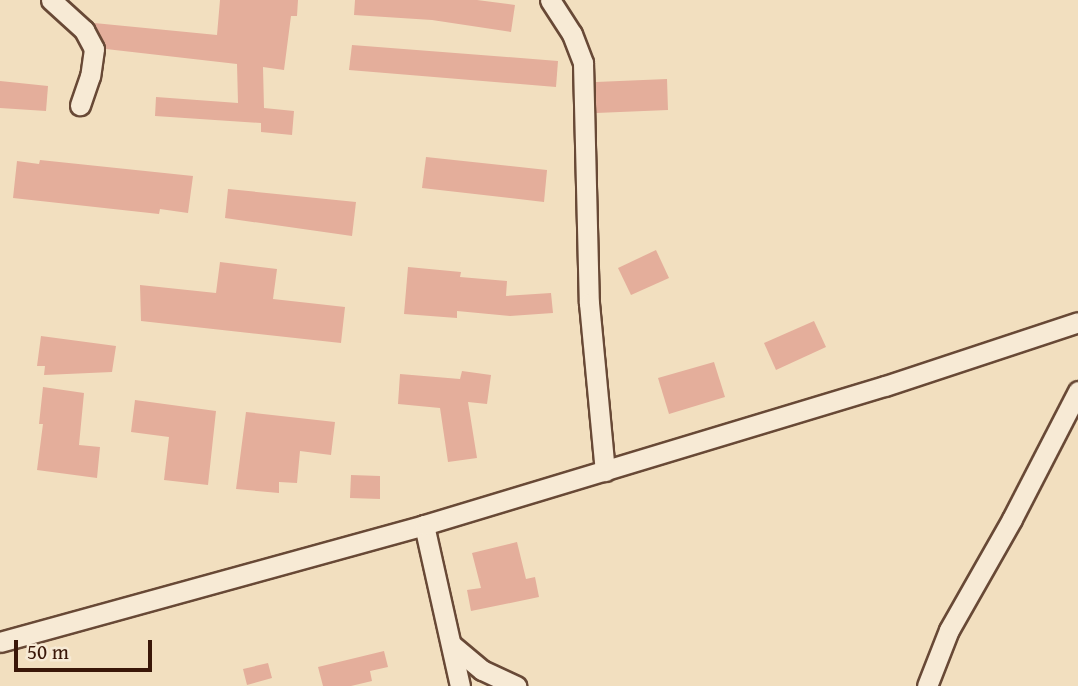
<!DOCTYPE html>
<style>
body{margin:0}
#map{position:relative;width:1078px;height:686px;overflow:hidden;background:#f2dfbf;font-family:"Gentium Book Plus",serif}
div>[style]{position:absolute}
.building>*{inset:0;background:#e4ae9b}
.roads{filter:drop-shadow(2px 0 #684936) drop-shadow(-2px 0 #684936) drop-shadow(0 2px #684936) drop-shadow(0 -2px #684936)}
.minor>*{height:19px;margin:-9.5px;padding:0 9.5px;transform-origin:9.5px;border-radius:9.5px;background:#f7ead5}
span{translate:-50% -50%;white-space:nowrap;text-align:center;line-height:1.15;-webkit-text-stroke:6px #f7ead5;paint-order:stroke}
.scale{position:absolute;left:14px;top:640px;width:138px;height:32px;box-sizing:border-box;border:4px solid #3a1708;border-top:0;padding-left:9px;font-size:21px;line-height:24px;white-space:nowrap;color:#3a1708;-webkit-text-stroke:5px #f7ead5;paint-order:stroke}
</style>
<div id="map">
<div class="building">
<div style="clip-path:polygon(220px 0,298px 0,297px 16px,291px 16px,284px 70px,263px 67px,264px 108px,294px 111px,292px 135px,261px 132px,261px 123px,155px 116px,156px 97px,238px 103px,237px 64px,106px 49px,94px 23px,217px 35px)"></div>
<div style="clip-path:polygon(355px 0,477px 0,515px 5px,511px 32px,432px 20px,354px 15px)"></div>
<div style="clip-path:polygon(352px 45px,558px 61px,556px 87px,349px 70px)"></div>
<div style="clip-path:polygon(667px 79px,668px 110px,596px 113px,596px 82px)"></div>
<div style="clip-path:polygon(0 81px,48px 86px,46px 111px,0 108px)"></div>
<div style="clip-path:polygon(426px 157px,547px 170px,544px 202px,422px 188px)"></div>
<div style="clip-path:polygon(40px 160px,193px 176px,188px 213px,160px 209px,159px 214px,13px 198px,17px 161px,39px 164px)"></div>
<div style="clip-path:polygon(228px 189px,356px 202px,352px 236px,225px 218px)"></div>
<div style="clip-path:polygon(656px 250px,669px 278px,631px 295px,618px 268px)"></div>
<div style="clip-path:polygon(220px 262px,277px 269px,273px 299px,345px 307px,341px 343px,141px 321px,140px 285px,216px 293px)"></div>
<div style="clip-path:polygon(408px 267px,461px 272px,460px 277px,507px 281px,506px 296px,551px 293px,553px 313px,510px 316px,457px 311px,457px 318px,404px 314px)"></div>
<div style="clip-path:polygon(814px 321px,826px 347px,776px 370px,764px 343px)"></div>
<div style="clip-path:polygon(41px 336px,116px 346px,112px 372px,44px 375px,45px 366px,37px 366px)"></div>
<div style="clip-path:polygon(714px 362px,725px 397px,669px 414px,658px 378px)"></div>
<div style="clip-path:polygon(462px 371px,491px 375px,487px 404px,468px 402px,477px 458px,448px 462px,440px 408px,398px 404px,400px 374px,460px 379px)"></div>
<div style="clip-path:polygon(43px 387px,84px 393px,79px 445px,100px 447px,97px 478px,37px 470px,43px 424px,39px 424px)"></div>
<div style="clip-path:polygon(135px 400px,216px 411px,208px 485px,164px 480px,169px 437px,131px 432px)"></div>
<div style="clip-path:polygon(246px 412px,335px 422px,331px 455px,300px 451px,297px 483px,279px 482px,279px 493px,236px 489px)"></div>
<div style="clip-path:polygon(351px 475px,380px 476px,380px 499px,350px 498px)"></div>
<div style="clip-path:polygon(517px 542px,526px 579px,535px 577px,539px 597px,471px 611px,467px 590px,481px 588px,472px 553px)"></div>
<div style="clip-path:polygon(384px 651px,388px 667px,370px 671px,372px 681px,351px 686px,323px 686px,318px 667px)"></div>
<div style="clip-path:polygon(268px 663px,272px 678px,247px 685px,243px 669px)"></div>
</div>
<div class="roads">
<div class="minor">
<div style="left:51px;top:0;width:45px;rotate:42.3deg"></div>
<div style="left:84px;top:30px;width:21px;rotate:62deg"></div>
<div style="left:94px;top:49px;width:27px;rotate:98deg"></div>
<div style="left:90px;top:76px;width:31px;rotate:109deg"></div>
<div style="left:550px;top:0;width:40px;rotate:57.1deg"></div>
<div style="left:572px;top:34px;width:31px;rotate:69deg"></div>
<div style="left:583px;top:63px;width:240px;rotate:88.6deg"></div>
<div style="left:589px;top:303px;width:169px;rotate:84.6deg"></div>
<div style="left:424px;top:525px;width:165px;rotate:77.4deg"></div>
<div style="left:0;top:642px;width:440px;rotate:-15.4deg"></div>
<div style="left:424px;top:525px;width:481px;rotate:-16.8deg"></div>
<div style="left:885px;top:386px;width:203px;rotate:-18.3deg"></div>
<div style="left:452px;top:645px;width:39px;rotate:40deg"></div>
<div style="left:482px;top:670px;width:38px;rotate:25deg"></div>
<div style="left:927px;top:686px;width:60px;rotate:-68.6deg"></div>
<div style="left:949px;top:630px;width:128px;rotate:-60.4deg"></div>
<div style="left:1012px;top:519px;width:144px;rotate:-62.7deg"></div>
</div>
</div>
<div class="scale">50 m</div>
</div>
